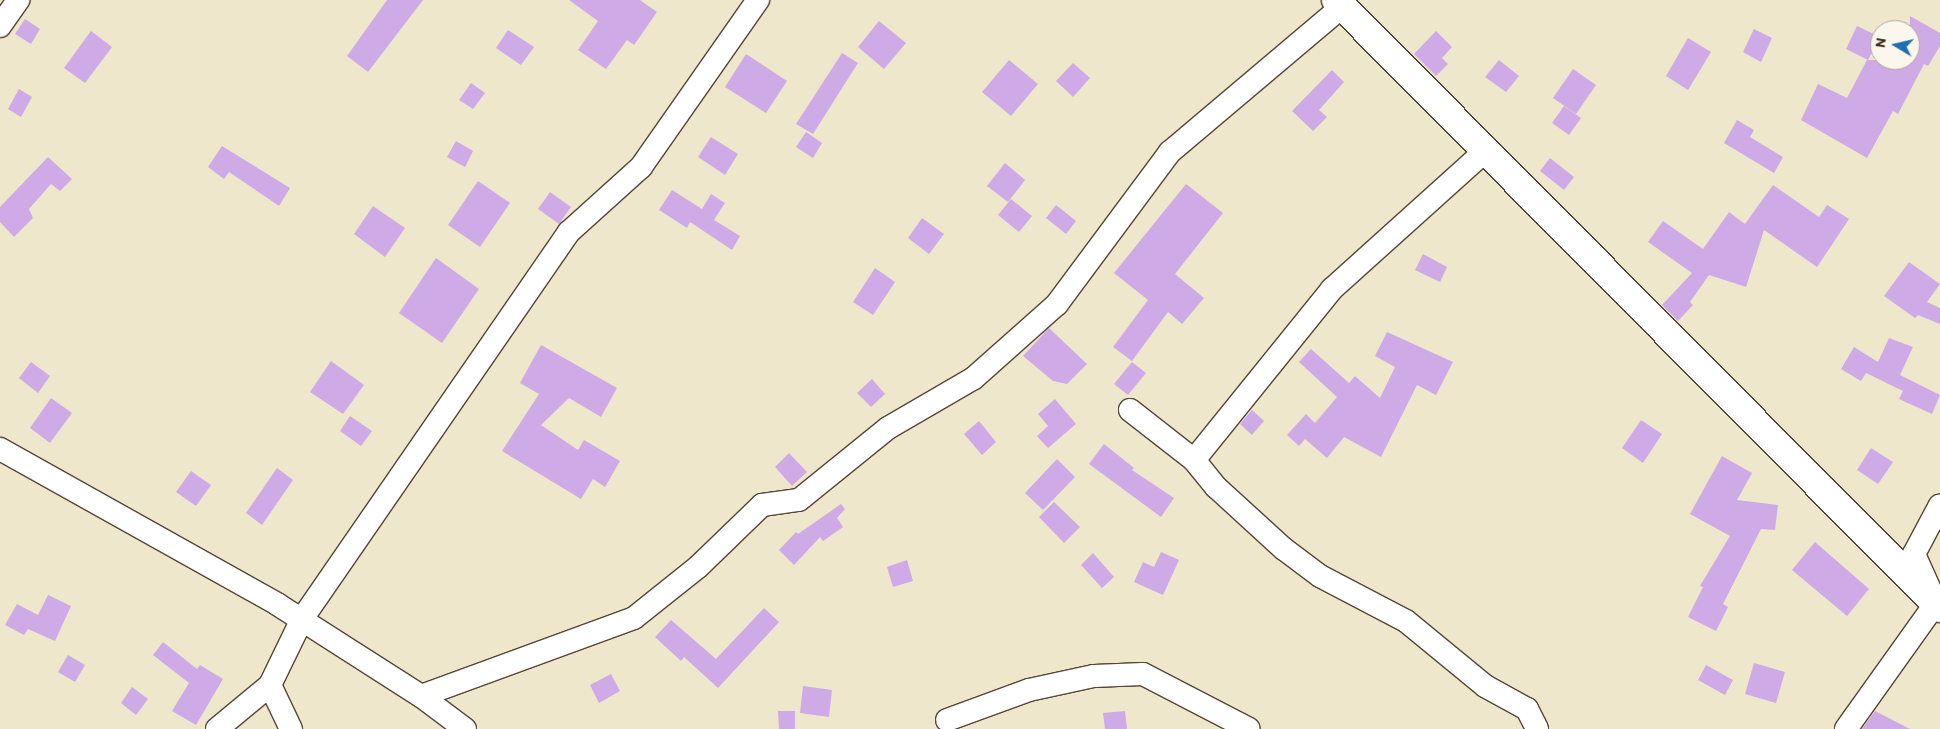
<!DOCTYPE html>
<style>
body{margin:0}
#map{position:relative;width:1940px;height:729px;overflow:hidden;background:#efe7cc;font-family:Itim,sans-serif}
div>[style]{position:absolute}
.building>*{inset:0;background:#ceaae6}
.roads{filter:drop-shadow(1px 0 #564638) drop-shadow(-1px 0 #564638) drop-shadow(0 1px #564638) drop-shadow(0 -1px #564638)}
.minor>*{height:22px;margin:-11px;padding:0 11px;transform-origin:11px;border-radius:11px;background:#fff}
.tertiary>*{height:28px;margin:-14px;padding:0 14px;transform-origin:14px;border-radius:14px;background:#fff}
span{translate:-50% -50%;white-space:nowrap;text-align:center;line-height:1.15;-webkit-text-stroke:4.5px #fbf7ec;paint-order:stroke}
.north{position:absolute;left:1870px;top:20px;width:50px;height:50px;box-sizing:border-box;background:#fbf7ec;border:1px solid #aea59a;border-radius:50%;rotate:279deg;font-size:14px;font-weight:700;line-height:20px;text-align:center;color:#3b2a1e}
.north::after{content:'';display:block;margin:auto;width:18px;height:22px;background:#1f6fb2;clip-path:polygon(50% 0,100% 100%,50% 72%,0 100%)}
</style>
<div id="map">
<div class="building">
<div style="clip-path:polygon(387px 0,423px 0,368px 72px,347px 56px)"></div>
<div style="clip-path:polygon(569px 0,640px 0,657px 12px,634px 45px,627px 40px,606px 69px,578px 50px,598px 21px)"></div>
<div style="clip-path:polygon(1910px 16px,1940px 33px,1940px 46px,1928px 66px,1924px 64px,1898px 114px,1893px 111px,1867px 158px,1801px 120px,1818px 84px,1847px 98px,1867px 60px,1910px 60px)"></div>
<div style="clip-path:polygon(25px 19px,40px 29px,31px 44px,15px 34px)"></div>
<div style="clip-path:polygon(879px 21px,906px 43px,884px 69px,858px 47px)"></div>
<div style="clip-path:polygon(1857px 26px,1880px 37px,1868px 60px,1846px 49px)"></div>
<div style="clip-path:polygon(1754px 29px,1772px 38px,1761px 62px,1743px 52px)"></div>
<div style="clip-path:polygon(508px 30px,534px 47px,521px 65px,496px 48px)"></div>
<div style="clip-path:polygon(91px 31px,112px 47px,85px 83px,64px 68px)"></div>
<div style="clip-path:polygon(1436px 31px,1452px 47px,1442px 58px,1448px 64px,1436px 76px,1414px 54px)"></div>
<div style="clip-path:polygon(1688px 38px,1711px 52px,1688px 90px,1666px 76px)"></div>
<div style="clip-path:polygon(842px 53px,858px 63px,813px 134px,796px 124px)"></div>
<div style="clip-path:polygon(746px 54px,787px 81px,766px 113px,725px 87px)"></div>
<div style="clip-path:polygon(1009px 60px,1038px 84px,1011px 116px,982px 92px)"></div>
<div style="clip-path:polygon(1499px 60px,1519px 76px,1506px 92px,1485px 77px)"></div>
<div style="clip-path:polygon(1073px 63px,1090px 78px,1073px 97px,1056px 81px)"></div>
<div style="clip-path:polygon(1573px 69px,1596px 85px,1576px 114px,1553px 98px)"></div>
<div style="clip-path:polygon(1332px 70px,1344px 82px,1319px 110px,1327px 117px,1313px 131px,1292px 111px)"></div>
<div style="clip-path:polygon(471px 83px,485px 93px,473px 109px,459px 100px)"></div>
<div style="clip-path:polygon(19px 89px,32px 97px,21px 117px,8px 109px)"></div>
<div style="clip-path:polygon(1564px 106px,1581px 118px,1569px 135px,1552px 123px)"></div>
<div style="clip-path:polygon(1737px 120px,1754px 130px,1750px 137px,1783px 157px,1774px 173px,1724px 143px)"></div>
<div style="clip-path:polygon(806px 132px,822px 143px,813px 158px,796px 147px)"></div>
<div style="clip-path:polygon(711px 137px,738px 154px,725px 175px,698px 157px)"></div>
<div style="clip-path:polygon(456px 141px,473px 151px,465px 167px,447px 157px)"></div>
<div style="clip-path:polygon(222px 146px,290px 188px,279px 206px,229px 172px,224px 179px,208px 167px)"></div>
<div style="clip-path:polygon(48px 157px,72px 179px,60px 191px,51px 184px,29px 209px,33px 218px,14px 237px,0 222px,0 207px)"></div>
<div style="clip-path:polygon(1550px 158px,1574px 177px,1564px 190px,1540px 171px)"></div>
<div style="clip-path:polygon(1005px 163px,1025px 180px,1008px 202px,987px 186px)"></div>
<div style="clip-path:polygon(478px 181px,510px 203px,480px 247px,448px 225px)"></div>
<div style="clip-path:polygon(1186px 184px,1223px 213px,1175px 274px,1204px 298px,1182px 324px,1168px 312px,1132px 361px,1113px 347px,1148px 300px,1114px 273px)"></div>
<div style="clip-path:polygon(1773px 185px,1819px 217px,1827px 205px,1849px 219px,1817px 267px,1764px 230px,1746px 287px,1709px 275px,1690px 302px,1693px 305px,1678px 321px,1662px 305px,1692px 273px,1648px 242px,1663px 221px,1703px 249px,1729px 212px,1745px 224px)"></div>
<div style="clip-path:polygon(672px 190px,702px 209px,711px 194px,725px 203px,714px 220px,740px 236px,732px 250px,690px 222px,687px 228px,659px 210px)"></div>
<div style="clip-path:polygon(550px 192px,571px 207px,559px 224px,538px 209px)"></div>
<div style="clip-path:polygon(1011px 199px,1032px 216px,1019px 232px,998px 215px)"></div>
<div style="clip-path:polygon(1056px 205px,1076px 221px,1066px 234px,1046px 218px)"></div>
<div style="clip-path:polygon(373px 206px,405px 228px,385px 257px,354px 234px)"></div>
<div style="clip-path:polygon(922px 218px,944px 234px,929px 254px,908px 238px)"></div>
<div style="clip-path:polygon(1423px 254px,1447px 267px,1440px 282px,1415px 270px)"></div>
<div style="clip-path:polygon(436px 258px,479px 289px,442px 343px,399px 313px)"></div>
<div style="clip-path:polygon(1909px 262px,1940px 284px,1927px 302px,1940px 308px,1940px 324px,1918px 315px,1915px 318px,1884px 296px)"></div>
<div style="clip-path:polygon(875px 268px,895px 282px,873px 315px,853px 302px)"></div>
<div style="clip-path:polygon(1049px 328px,1087px 364px,1067px 384px,1053px 381px,1023px 356px)"></div>
<div style="clip-path:polygon(1387px 332px,1453px 362px,1436px 395px,1417px 385px,1381px 457px,1344px 437px,1327px 458px,1305px 439px,1299px 446px,1287px 435px,1306px 414px,1315px 423px,1337px 397px,1299px 362px,1311px 349px,1349px 383px,1355px 376px,1380px 398px,1395px 367px,1375px 356px)"></div>
<div style="clip-path:polygon(1889px 338px,1913px 347px,1900px 375px,1940px 395px,1932px 414px,1899px 399px,1903px 391px,1866px 373px,1861px 381px,1841px 369px,1854px 347px,1878px 362px)"></div>
<div style="clip-path:polygon(541px 345px,617px 388px,601px 417px,569px 398px,541px 425px,578px 450px,584px 440px,620px 461px,605px 487px,593px 479px,581px 499px,502px 451px,539px 394px,520px 383px)"></div>
<div style="clip-path:polygon(331px 361px,364px 385px,343px 414px,310px 392px)"></div>
<div style="clip-path:polygon(31px 362px,50px 376px,38px 393px,19px 378px)"></div>
<div style="clip-path:polygon(1132px 362px,1146px 373px,1128px 395px,1114px 384px)"></div>
<div style="clip-path:polygon(872px 379px,885px 394px,871px 407px,857px 393px)"></div>
<div style="clip-path:polygon(51px 398px,72px 413px,50px 443px,30px 428px)"></div>
<div style="clip-path:polygon(1055px 399px,1076px 424px,1048px 448px,1037px 436px,1048px 426px,1038px 414px)"></div>
<div style="clip-path:polygon(1252px 410px,1264px 421px,1252px 435px,1240px 424px)"></div>
<div style="clip-path:polygon(350px 416px,372px 431px,361px 446px,340px 431px)"></div>
<div style="clip-path:polygon(1641px 420px,1662px 434px,1643px 463px,1622px 448px)"></div>
<div style="clip-path:polygon(979px 421px,996px 442px,982px 455px,964px 434px)"></div>
<div style="clip-path:polygon(1104px 444px,1134px 468px,1132px 470px,1174px 498px,1161px 517px,1089px 464px)"></div>
<div style="clip-path:polygon(1871px 448px,1893px 462px,1878px 484px,1857px 470px)"></div>
<div style="clip-path:polygon(789px 453px,807px 472px,792px 486px,775px 467px)"></div>
<div style="clip-path:polygon(1722px 456px,1752px 473px,1737px 500px,1778px 505px,1775px 530px,1761px 529px,1723px 604px,1728px 607px,1716px 631px,1688px 617px,1703px 587px,1700px 586px,1730px 536px,1690px 514px)"></div>
<div style="clip-path:polygon(1057px 459px,1075px 477px,1043px 510px,1025px 493px)"></div>
<div style="clip-path:polygon(277px 468px,293px 480px,262px 525px,246px 513px)"></div>
<div style="clip-path:polygon(191px 471px,211px 485px,196px 506px,176px 492px)"></div>
<div style="clip-path:polygon(1054px 502px,1080px 527px,1064px 543px,1039px 517px)"></div>
<div style="clip-path:polygon(841px 504px,845px 509px,837px 518px,843px 527px,823px 541px,820px 537px,794px 565px,779px 550px,796px 532px,798px 534px)"></div>
<div style="clip-path:polygon(1815px 542px,1869px 589px,1847px 616px,1792px 570px)"></div>
<div style="clip-path:polygon(1161px 552px,1179px 560px,1163px 595px,1134px 582px,1143px 562px,1154px 567px)"></div>
<div style="clip-path:polygon(1093px 553px,1114px 577px,1102px 588px,1081px 565px)"></div>
<div style="clip-path:polygon(907px 560px,913px 581px,893px 587px,887px 567px)"></div>
<div style="clip-path:polygon(48px 595px,71px 606px,55px 641px,28px 629px,24px 635px,5px 625px,17px 604px,38px 615px)"></div>
<div style="clip-path:polygon(764px 608px,779px 622px,718px 688px,684px 657px,681px 661px,655px 637px,671px 620px,716px 659px)"></div>
<div style="clip-path:polygon(163px 642px,197px 669px,200px 665px,223px 679px,196px 725px,172px 711px,189px 683px,153px 655px)"></div>
<div style="clip-path:polygon(68px 655px,85px 665px,75px 682px,58px 672px)"></div>
<div style="clip-path:polygon(1754px 663px,1785px 672px,1776px 703px,1745px 694px)"></div>
<div style="clip-path:polygon(1706px 665px,1733px 680px,1725px 695px,1698px 680px)"></div>
<div style="clip-path:polygon(611px 674px,620px 691px,599px 703px,590px 685px)"></div>
<div style="clip-path:polygon(803px 686px,832px 690px,829px 717px,800px 713px)"></div>
<div style="clip-path:polygon(132px 687px,148px 699px,136px 715px,121px 703px)"></div>
<div style="clip-path:polygon(778px 711px,795px 711px,795px 729px,779px 729px)"></div>
<div style="clip-path:polygon(1125px 711px,1127px 729px,1105px 729px,1103px 713px)"></div>
<div style="clip-path:polygon(1875px 711px,1910px 729px,1862px 729px)"></div>
</div>
<div class="roads">
<div class="minor">
<div style="left:0;top:26px;width:32px;rotate:-55deg"></div>
<div style="left:1130px;top:410px;width:81px;rotate:38deg"></div>
<div style="left:1194px;top:460px;width:35px;rotate:51deg"></div>
<div style="left:1216px;top:487px;width:92px;rotate:42.4deg"></div>
<div style="left:1284px;top:549px;width:45px;rotate:36.9deg"></div>
<div style="left:1320px;top:576px;width:97px;rotate:27.6deg"></div>
<div style="left:1406px;top:621px;width:102px;rotate:39.4deg"></div>
<div style="left:1485px;top:686px;width:48px;rotate:28.7deg"></div>
<div style="left:1527px;top:709px;width:22px;rotate:63deg"></div>
<div style="left:0;top:449px;width:317px;rotate:29.2deg"></div>
<div style="left:277px;top:604px;width:171px;rotate:32.6deg"></div>
<div style="left:421px;top:696px;width:55px;rotate:36.9deg"></div>
<div style="left:1194px;top:460px;width:220px;rotate:-51.1deg"></div>
<div style="left:1332px;top:289px;width:206px;rotate:-42deg"></div>
<div style="left:270px;top:685px;width:49px;rotate:64.5deg"></div>
<div style="left:421px;top:696px;width:227px;rotate:-20.1deg"></div>
<div style="left:634px;top:618px;width:82px;rotate:-38.6deg"></div>
<div style="left:698px;top:567px;width:89px;rotate:-44.1deg"></div>
<div style="left:762px;top:505px;width:37px;rotate:-8deg"></div>
<div style="left:799px;top:500px;width:114px;rotate:-39deg"></div>
<div style="left:888px;top:428px;width:99px;rotate:-30.2deg"></div>
<div style="left:974px;top:378px;width:111px;rotate:-41.7deg"></div>
<div style="left:1057px;top:304px;width:189px;rotate:-53.4deg"></div>
<div style="left:1170px;top:152px;width:226px;rotate:-40.2deg"></div>
<div style="left:947px;top:720px;width:87px;rotate:-20.1deg"></div>
<div style="left:1029px;top:690px;width:66px;rotate:-12.2deg"></div>
<div style="left:1094px;top:676px;width:49px;rotate:-2.3deg"></div>
<div style="left:1143px;top:674px;width:119px;rotate:27.4deg"></div>
<div style="left:217px;top:729px;width:69px;rotate:-39.7deg"></div>
<div style="left:270px;top:685px;width:73px;rotate:-64.1deg"></div>
<div style="left:302px;top:619px;width:470px;rotate:-55.4deg"></div>
<div style="left:569px;top:232px;width:97px;rotate:-42.1deg"></div>
<div style="left:641px;top:167px;width:204px;rotate:-55deg"></div>
<div style="left:1846px;top:729px;width:155px;rotate:-54.5deg"></div>
<div style="left:1936px;top:603px;width:54px;rotate:-114.2deg"></div>
<div style="left:1914px;top:554px;width:55px;rotate:-62deg"></div>
</div>
<div class="tertiary">
<div style="left:1336px;top:0;width:857px;rotate:45.19deg"></div>
</div>
</div>
<div class="north">N</div>
</div>
